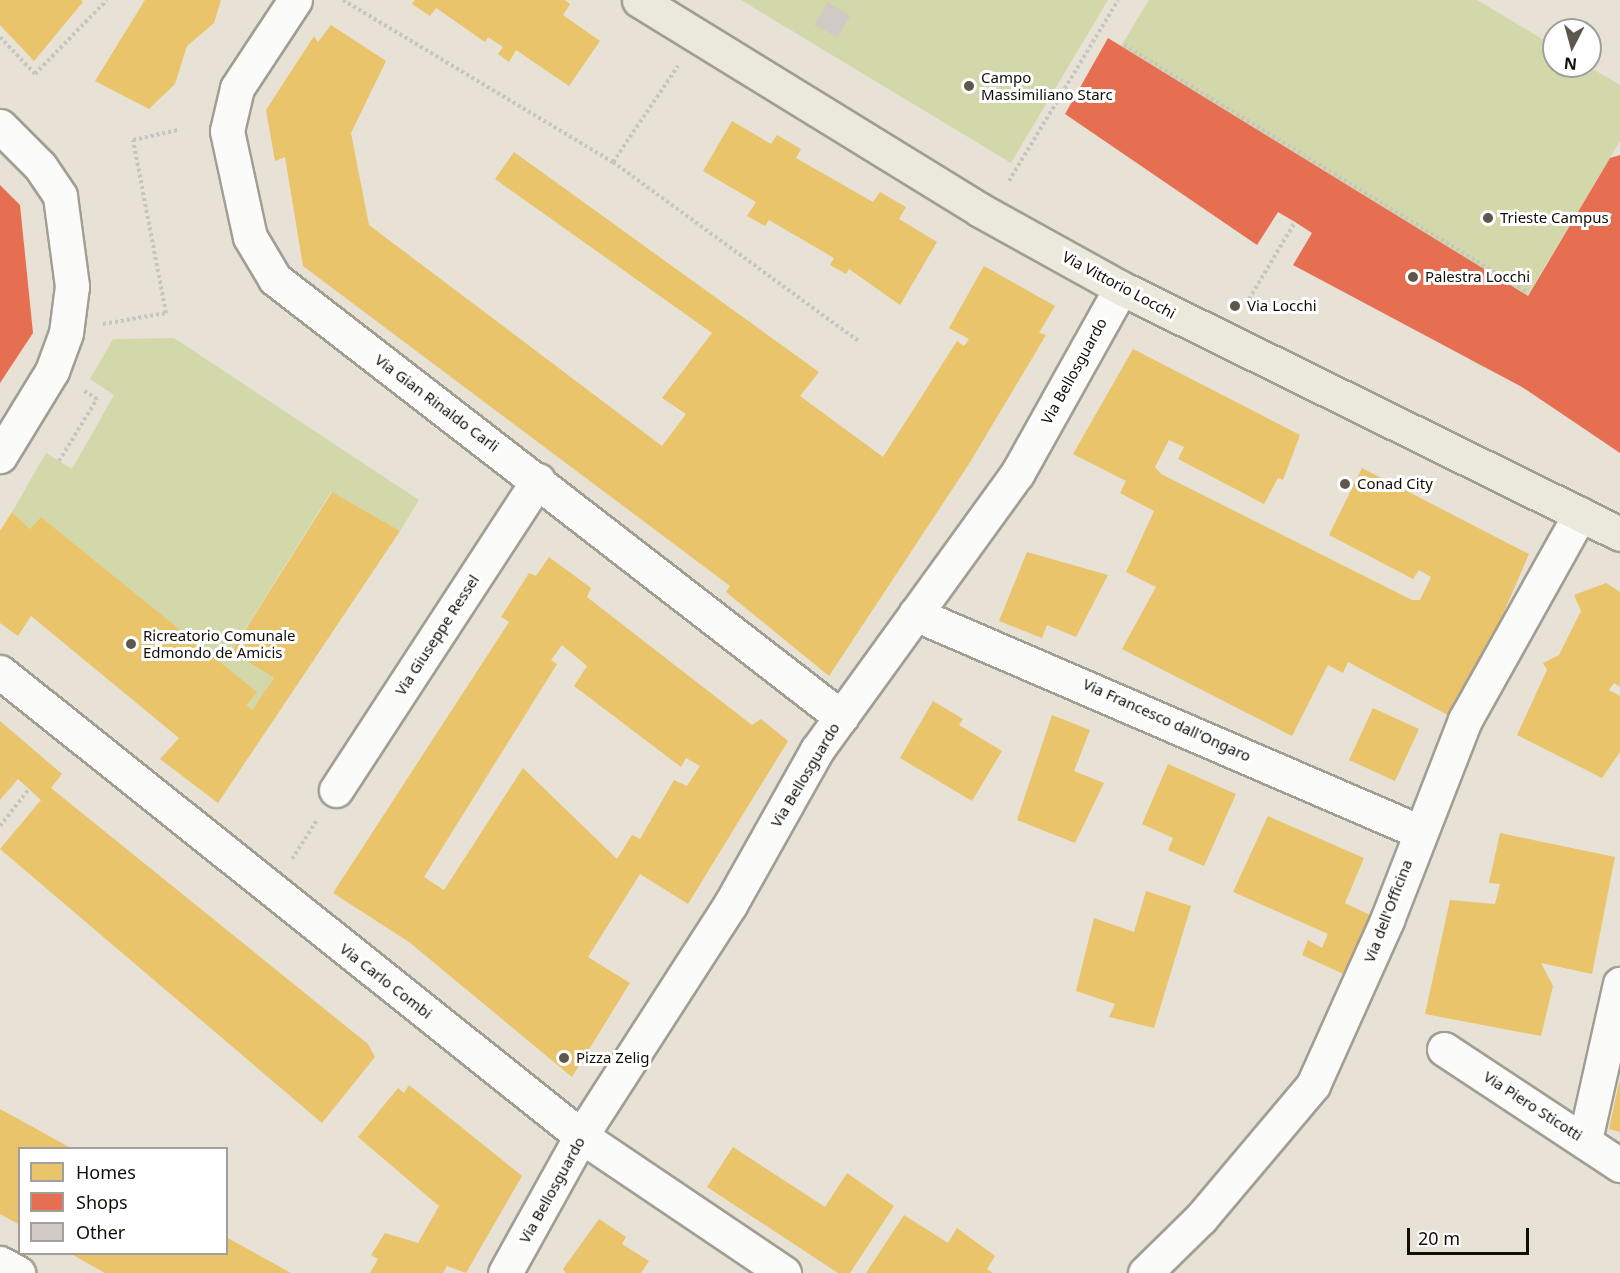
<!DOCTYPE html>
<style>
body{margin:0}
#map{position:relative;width:1620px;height:1273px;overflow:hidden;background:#e7e2d5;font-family:"Noto Sans",sans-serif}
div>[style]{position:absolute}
.green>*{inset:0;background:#d3d8ab}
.homes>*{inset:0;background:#e9c46a}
.shops>*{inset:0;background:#e76f51}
.building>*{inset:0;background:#d1c9c3}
.path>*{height:4px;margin-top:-2px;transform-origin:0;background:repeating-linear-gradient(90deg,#c7c5c1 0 3px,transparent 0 6px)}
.roads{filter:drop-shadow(2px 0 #a29e94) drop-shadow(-2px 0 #a29e94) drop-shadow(0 2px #a29e94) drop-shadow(0 -2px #a29e94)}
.minor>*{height:33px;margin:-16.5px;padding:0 16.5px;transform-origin:16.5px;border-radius:16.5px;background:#fbfbf9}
.major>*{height:33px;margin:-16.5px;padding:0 16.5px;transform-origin:16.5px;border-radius:16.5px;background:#eae9dc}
.dots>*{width:16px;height:16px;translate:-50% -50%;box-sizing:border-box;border:3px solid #fff;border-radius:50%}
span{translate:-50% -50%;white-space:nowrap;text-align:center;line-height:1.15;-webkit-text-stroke:6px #fff;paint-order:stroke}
.poi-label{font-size:15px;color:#110e06}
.left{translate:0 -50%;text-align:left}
.street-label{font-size:15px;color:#110e06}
.legend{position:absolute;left:18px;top:1147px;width:210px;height:108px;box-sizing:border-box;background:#fff;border:2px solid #a09f9b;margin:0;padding:8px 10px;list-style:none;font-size:18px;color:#110e06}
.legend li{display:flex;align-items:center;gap:12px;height:30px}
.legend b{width:30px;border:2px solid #a09f9b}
.north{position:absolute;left:1542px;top:18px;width:60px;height:60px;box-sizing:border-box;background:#fff;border:2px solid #a09f9b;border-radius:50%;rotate:186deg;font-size:16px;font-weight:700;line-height:24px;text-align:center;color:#110e06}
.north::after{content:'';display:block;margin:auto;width:21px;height:27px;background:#5c584e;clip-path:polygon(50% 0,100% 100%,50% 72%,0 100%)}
.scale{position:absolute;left:1407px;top:1228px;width:122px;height:27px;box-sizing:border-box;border:3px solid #110e06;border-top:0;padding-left:8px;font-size:18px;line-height:21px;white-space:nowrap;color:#110e06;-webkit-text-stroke:4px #fff;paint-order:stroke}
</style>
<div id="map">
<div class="green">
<div style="clip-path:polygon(741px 0,1108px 0,1011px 163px)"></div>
<div style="clip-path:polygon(1149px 0,1477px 0,1554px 46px,1554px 66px,1588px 66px,1620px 85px,1620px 141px,1484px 368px,1298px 257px,1383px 207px,1121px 46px)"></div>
<div style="clip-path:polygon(174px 338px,419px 500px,400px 531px,331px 492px,232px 650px,274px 678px,252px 710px,247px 705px,256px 692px,41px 517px,30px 529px,12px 512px,46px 453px,72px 469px,114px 395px,90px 379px,113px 339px)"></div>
</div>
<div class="homes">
<div style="clip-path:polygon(0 0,81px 0,83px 2px,34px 61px,0 25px)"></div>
<div style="clip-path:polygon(145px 0,221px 0,214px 23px,187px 46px,175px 84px,149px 109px,95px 81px)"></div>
<div style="clip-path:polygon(415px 0,565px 0,570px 4px,563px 15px,600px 41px,569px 86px,516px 50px,509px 62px,498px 54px,503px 47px,488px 37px,485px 42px,436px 8px,430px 16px,412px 4px)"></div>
<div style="clip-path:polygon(331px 25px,386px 61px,351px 133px,369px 225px,662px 446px,686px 414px,662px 398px,712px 333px,495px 179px,514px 152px,819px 372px,800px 396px,883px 457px,957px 341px,964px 346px,969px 339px,949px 328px,984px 266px,1055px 306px,1039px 333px,1046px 335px,969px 464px,829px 676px,726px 592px,730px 586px,303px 266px,285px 157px,275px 161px,266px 110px,314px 36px,318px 42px)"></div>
<div style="clip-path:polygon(732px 121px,771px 144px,777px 135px,801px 149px,796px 158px,873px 202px,880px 192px,906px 207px,899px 219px,937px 242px,900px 305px,849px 269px,846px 274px,830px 265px,834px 258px,769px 220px,765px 226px,747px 216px,756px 202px,703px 171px)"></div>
<div style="clip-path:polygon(1133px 349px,1300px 435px,1283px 480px,1278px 478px,1264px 504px,1178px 459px,1184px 447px,1169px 440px,1155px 467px,1161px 474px,1412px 600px,1420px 600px,1431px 577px,1419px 570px,1413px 579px,1329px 535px,1362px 468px,1529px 554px,1457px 720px,1348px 662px,1343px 673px,1328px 665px,1292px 736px,1122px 649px,1156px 587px,1126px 572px,1154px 511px,1120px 493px,1126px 481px,1073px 454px)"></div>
<div style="clip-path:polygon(332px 492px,400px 531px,218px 803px,160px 759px,179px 738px,31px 616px,18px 636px,0 623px,0 531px,12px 512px,30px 529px,41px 517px,257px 692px,247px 705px,252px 710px,274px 678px,232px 651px)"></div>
<div style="clip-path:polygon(1027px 552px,1108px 575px,1076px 637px,1047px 625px,1042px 638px,999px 621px)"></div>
<div style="clip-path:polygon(evenodd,549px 557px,591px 588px,587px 597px,752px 725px,761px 719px,788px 741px,688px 904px,640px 874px,588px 957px,630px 983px,572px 1077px,409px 942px,333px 893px,509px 622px,501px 617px,529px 573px,536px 576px,549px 557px,562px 645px,587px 666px,574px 686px,681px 767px,686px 758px,700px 766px,687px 786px,674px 780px,640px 839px,632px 835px,617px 859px,523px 768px,444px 890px,424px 877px,557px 664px,551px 660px,562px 645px)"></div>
<div style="clip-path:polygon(1606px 583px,1620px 592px,1620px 687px,1614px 683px,1609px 690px,1620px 696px,1620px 752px,1602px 778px,1517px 735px,1547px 670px,1543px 663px,1559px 655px,1581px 611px,1574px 595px)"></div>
<div style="clip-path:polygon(933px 701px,963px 719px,959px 725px,1002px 751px,972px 801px,900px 758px)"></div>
<div style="clip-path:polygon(1373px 708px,1419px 729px,1395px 781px,1349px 760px)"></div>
<div style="clip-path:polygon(1052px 715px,1090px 730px,1074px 771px,1104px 783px,1075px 843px,1017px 820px)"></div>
<div style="clip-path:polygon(0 721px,62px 774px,51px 788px,368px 1044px,375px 1057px,322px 1123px,0 849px,41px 800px,18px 779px,0 800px)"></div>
<div style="clip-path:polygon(1168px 764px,1236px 794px,1204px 866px,1168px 850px,1173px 838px,1142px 824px)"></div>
<div style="clip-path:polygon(1268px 816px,1364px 858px,1345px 903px,1378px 919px,1352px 978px,1302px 955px,1308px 940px,1322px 948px,1328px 934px,1233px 892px)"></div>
<div style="clip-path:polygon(1500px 833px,1615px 857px,1592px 974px,1541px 963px,1553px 986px,1541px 1036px,1425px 1014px,1450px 900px,1495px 904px,1500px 884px,1489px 883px)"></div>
<div style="clip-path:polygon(1146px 891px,1191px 906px,1154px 1028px,1109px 1017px,1115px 1004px,1076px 991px,1094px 918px,1134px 932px)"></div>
<div style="clip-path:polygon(1619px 1083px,1620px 1083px,1620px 1132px,1609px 1129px)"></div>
<div style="clip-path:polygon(409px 1085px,522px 1176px,466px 1273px,447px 1266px,443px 1273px,370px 1273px,378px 1259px,371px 1255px,385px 1233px,418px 1243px,439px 1206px,358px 1137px,398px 1088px,404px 1093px)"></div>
<div style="clip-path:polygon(0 1109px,71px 1148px,20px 1148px,20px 1225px,0 1214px)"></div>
<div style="clip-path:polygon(733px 1147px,825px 1207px,847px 1173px,894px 1206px,850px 1273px,838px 1273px,707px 1187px)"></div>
<div style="clip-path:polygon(904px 1215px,948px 1243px,957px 1228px,995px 1256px,987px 1269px,993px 1273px,866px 1273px)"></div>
<div style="clip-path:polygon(599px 1219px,626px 1237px,622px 1244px,649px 1261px,641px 1273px,566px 1273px,563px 1269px)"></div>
<div style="clip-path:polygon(226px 1237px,291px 1273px,105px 1273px,71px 1254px,226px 1254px)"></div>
</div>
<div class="shops">
<div style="clip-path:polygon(1108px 38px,1528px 296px,1610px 158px,1620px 155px,1620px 453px,1522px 387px,1293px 265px,1312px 233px,1295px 222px,1278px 212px,1257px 245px,1065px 114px)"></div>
<div style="clip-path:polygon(0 185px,20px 205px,33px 333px,0 383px)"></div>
</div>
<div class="building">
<div style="clip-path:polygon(828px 2px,850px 16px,838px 37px,814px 25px)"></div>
</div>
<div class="path">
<div style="left:343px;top:0;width:315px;rotate:31deg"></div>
<div style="left:613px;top:162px;width:306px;rotate:36.1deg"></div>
<div style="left:0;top:37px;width:51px;rotate:46.6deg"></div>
<div style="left:35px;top:74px;width:103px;rotate:-45.8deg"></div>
<div style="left:1124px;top:45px;width:471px;rotate:31.5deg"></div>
<div style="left:613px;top:162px;width:116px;rotate:-55.9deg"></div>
<div style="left:1009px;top:181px;width:211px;rotate:-58.9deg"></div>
<div style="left:1246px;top:304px;width:96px;rotate:-59.1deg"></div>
<div style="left:103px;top:324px;width:64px;rotate:-9.9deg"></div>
<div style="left:166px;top:313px;width:176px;rotate:-100.8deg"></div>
<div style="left:133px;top:140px;width:46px;rotate:-12.5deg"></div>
<div style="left:59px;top:461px;width:73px;rotate:-58.5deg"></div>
<div style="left:97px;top:399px;width:15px;rotate:-148deg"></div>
<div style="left:0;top:826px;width:47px;rotate:-51.9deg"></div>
<div style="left:292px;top:859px;width:46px;rotate:-57.3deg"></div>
</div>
<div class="roads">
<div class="minor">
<div style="left:295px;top:0;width:105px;rotate:123.4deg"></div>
<div style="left:237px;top:88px;width:44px;rotate:103.1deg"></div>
<div style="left:227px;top:131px;width:108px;rotate:77.8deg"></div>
<div style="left:250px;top:237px;width:49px;rotate:59.2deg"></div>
<div style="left:275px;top:279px;width:716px;rotate:37.73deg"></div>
<div style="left:0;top:126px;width:57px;rotate:45deg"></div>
<div style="left:40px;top:166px;width:36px;rotate:56deg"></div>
<div style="left:60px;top:196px;width:91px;rotate:82.4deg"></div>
<div style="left:72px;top:286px;width:47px;rotate:97.3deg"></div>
<div style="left:66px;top:333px;width:40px;rotate:110.2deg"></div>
<div style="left:52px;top:371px;width:100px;rotate:121.5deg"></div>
<div style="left:915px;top:614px;width:548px;rotate:23.34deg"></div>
<div style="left:0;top:672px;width:744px;rotate:38.61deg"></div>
<div style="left:581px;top:1136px;width:245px;rotate:34deg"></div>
<div style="left:336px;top:790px;width:370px;rotate:-56.9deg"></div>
<div style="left:1444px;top:1049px;width:211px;rotate:33.4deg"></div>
<div style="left:1585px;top:1140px;width:160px;rotate:-77.4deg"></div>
<div style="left:0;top:1263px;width:21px;rotate:29deg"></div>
<div style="left:505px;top:1273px;width:157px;rotate:-61deg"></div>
<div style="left:581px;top:1136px;width:275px;rotate:-57.2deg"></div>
<div style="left:730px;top:905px;width:178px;rotate:-60.7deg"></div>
<div style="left:817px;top:750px;width:341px;rotate:-54.1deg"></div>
<div style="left:1017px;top:474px;width:213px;rotate:-60.8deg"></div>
<div style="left:1145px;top:1273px;width:78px;rotate:-44.5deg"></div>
<div style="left:1201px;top:1218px;width:174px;rotate:-49.9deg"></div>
<div style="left:1313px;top:1085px;width:181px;rotate:-65.8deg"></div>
<div style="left:1387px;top:920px;width:215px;rotate:-68.7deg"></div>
<div style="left:1465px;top:720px;width:236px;rotate:-60.8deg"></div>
</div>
<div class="major">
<div style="left:639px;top:0;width:400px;rotate:31.6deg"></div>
<div style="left:980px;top:210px;width:161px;rotate:29deg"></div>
<div style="left:1121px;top:288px;width:556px;rotate:26.24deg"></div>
</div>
</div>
<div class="dots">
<div style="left:969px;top:86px;background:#5c584e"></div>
<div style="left:1488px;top:218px;background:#5c584e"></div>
<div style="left:1413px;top:277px;background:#5c584e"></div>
<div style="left:1235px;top:306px;background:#5c584e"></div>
<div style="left:1345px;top:484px;background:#5c584e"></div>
<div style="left:131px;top:644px;background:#5c584e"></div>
<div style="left:564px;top:1058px;background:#5c584e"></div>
</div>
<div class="poi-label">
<span class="left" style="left:981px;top:86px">Campo<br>Massimiliano Starc</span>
<span class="left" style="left:1500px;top:218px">Trieste Campus</span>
<span class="left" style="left:1425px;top:277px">Palestra Locchi</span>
<span class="left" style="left:1247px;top:306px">Via Locchi</span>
<span class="left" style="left:1357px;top:484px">Conad City</span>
<span class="left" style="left:143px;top:644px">Ricreatorio Comunale<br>Edmondo de Amicis</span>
<span class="left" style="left:576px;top:1058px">Pizza Zelig</span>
</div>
<div class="street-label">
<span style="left:1119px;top:285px;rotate:28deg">Via Vittorio Locchi</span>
<span style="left:1074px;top:371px;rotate:-61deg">Via Bellosguardo</span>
<span style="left:437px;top:403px;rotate:37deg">Via Gian Rinaldo Carli</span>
<span style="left:437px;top:635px;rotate:-57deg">Via Giuseppe Ressel</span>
<span style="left:1167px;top:720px;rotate:24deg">Via Francesco dall'Ongaro</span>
<span style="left:805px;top:775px;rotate:-59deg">Via Bellosguardo</span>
<span style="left:1388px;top:911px;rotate:-69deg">Via dell'Officina</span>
<span style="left:386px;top:981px;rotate:38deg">Via Carlo Combi</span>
<span style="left:1533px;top:1106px;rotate:33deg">Via Piero Sticotti</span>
<span style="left:552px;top:1190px;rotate:-61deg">Via Bellosguardo</span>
</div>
<ul class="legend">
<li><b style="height:16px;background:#e9c46a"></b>Homes</li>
<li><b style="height:16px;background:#e76f51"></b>Shops</li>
<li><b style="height:16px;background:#d1c9c3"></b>Other</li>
</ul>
<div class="north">N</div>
<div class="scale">20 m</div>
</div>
